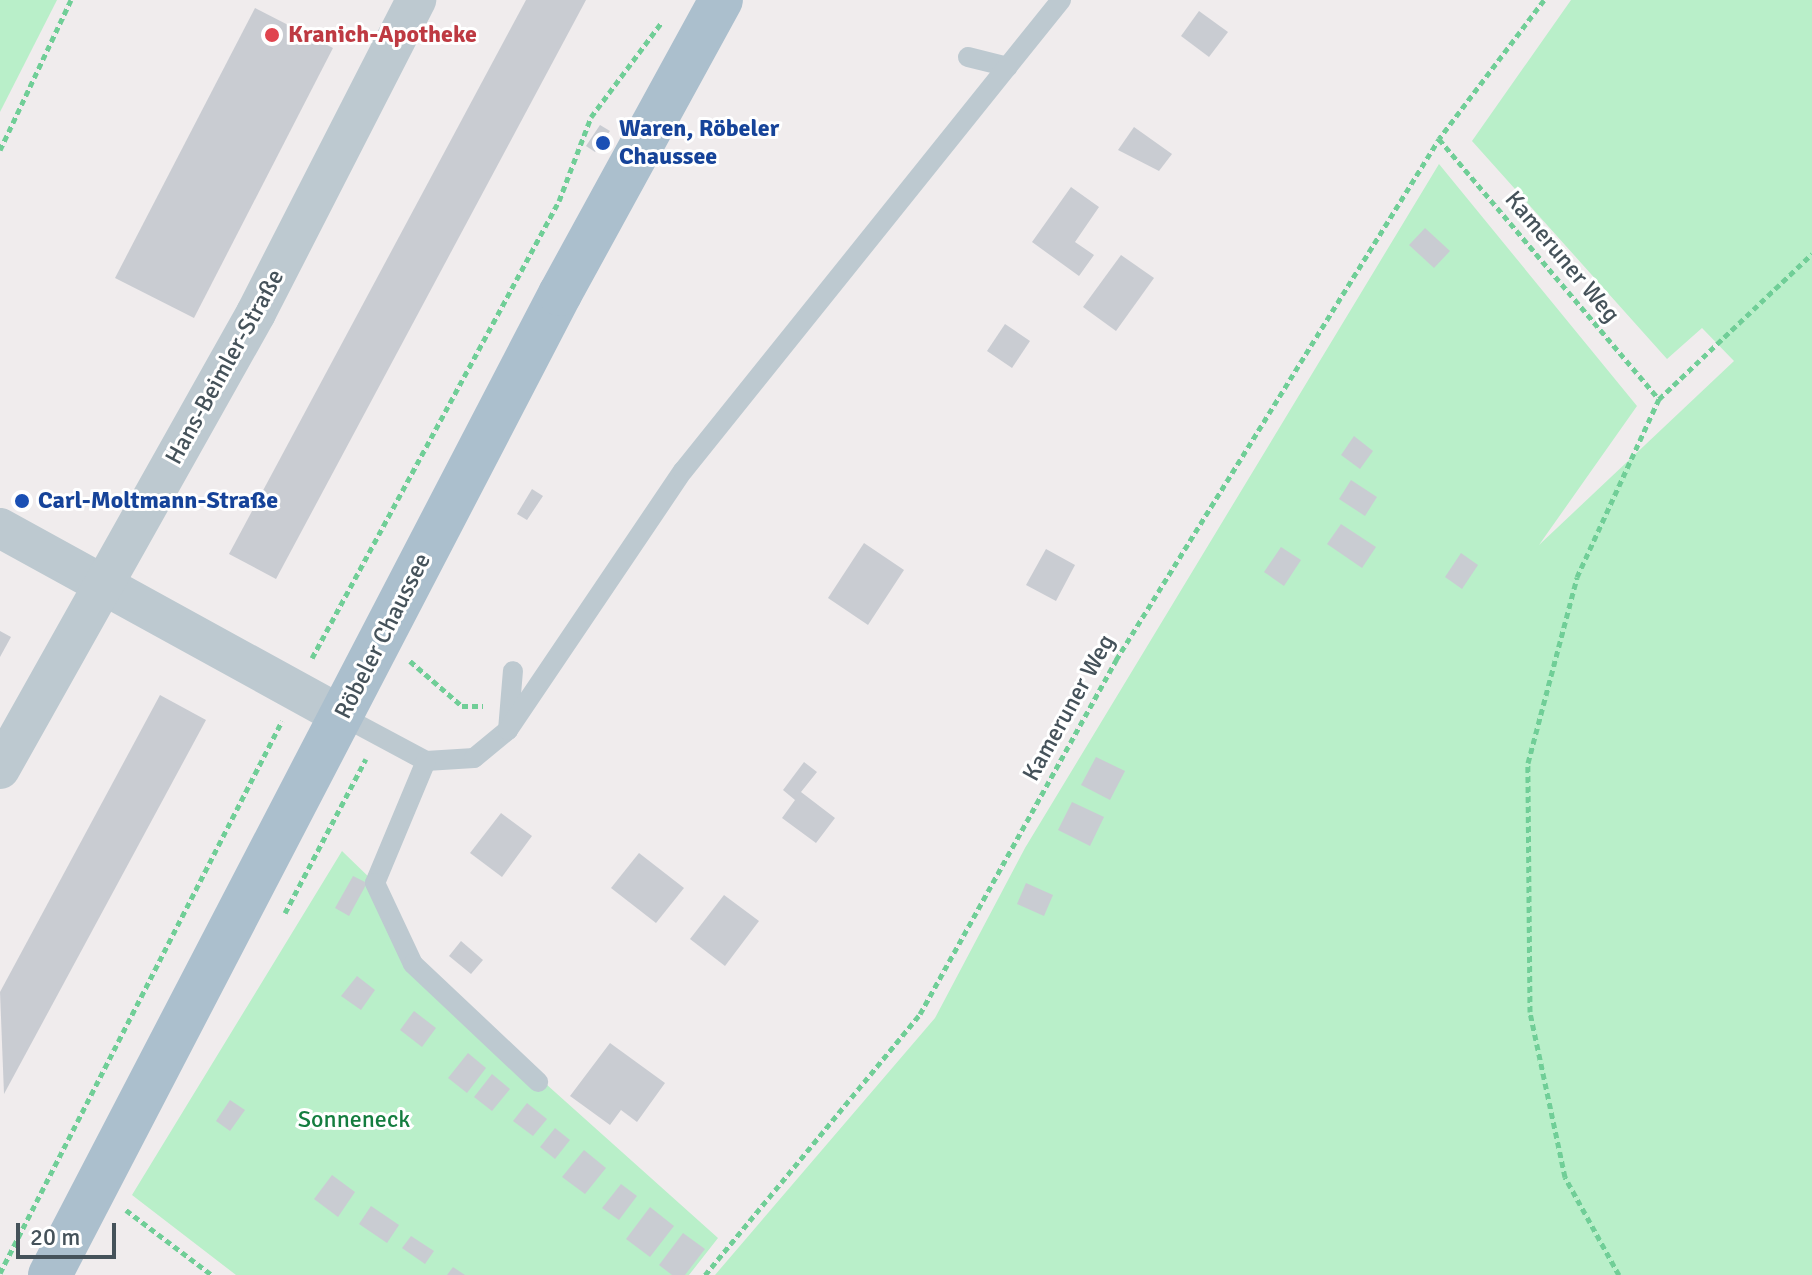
<!DOCTYPE html>
<meta charset="utf-8">
<style>
body{margin:0}
#map{position:relative;width:1812px;height:1275px;overflow:hidden;background:#f0eced;font-family:Signika,sans-serif}
div>[style]{position:absolute}
.green>*{inset:0;background:#b9efc9}
.building>*{inset:0;background:#c9ccd2}
.path>*{height:5px;margin-top:-2.5px;transform-origin:0;background:repeating-linear-gradient(90deg,#70ce97 0 6px,transparent 0 10px)}
.lane>*{height:20px;margin:-10px;padding:0 10px;transform-origin:10px;border-radius:10px;background:#bdc9d0}
.street>*{height:40px;margin:-20px;padding:0 20px;transform-origin:20px;border-radius:20px;background:#bdc9d0}
.primary>*{height:44px;margin:-22px;padding:0 22px;transform-origin:22px;border-radius:22px;background:#abbfcd}
.dots>*{width:22px;height:22px;translate:-50% -50%;box-sizing:border-box;border:4px solid #fff;border-radius:50%}
span{translate:-50% -50%;white-space:nowrap;text-align:center;line-height:1.15;-webkit-text-stroke:6px #fff;paint-order:stroke}
.health-label{font-size:24px;color:#be3a42;font-weight:700}
.left{translate:0 -50%;text-align:left}
.transit-label{font-size:24px;color:#164399;font-weight:700}
.street-label{font-size:24px;color:#45525a}
.park-label{font-size:24px;color:#147d3f}
.scale{position:absolute;left:16px;top:1223px;width:100px;height:36px;box-sizing:border-box;border:4px solid #45525a;border-top:0;padding-left:10px;font-size:24px;line-height:28px;white-space:nowrap;color:#45525a;-webkit-text-stroke:6px #fff;paint-order:stroke}
</style>
<div id="map">
<div class="green">
<div style="clip-path:polygon(0 0,57px 0,0 112px)"></div>
<div style="clip-path:polygon(1571px 0,1812px 0,1812px 1275px,715px 1275px,935px 1018px,1025px 848px,1439px 164px,1637px 406px,1539px 545px,1734px 361px,1702px 328px,1667px 359px,1472px 141px)"></div>
<div style="clip-path:polygon(342px 851px,375px 883px,413px 965px,718px 1238px,689px 1275px,236px 1275px,132px 1195px)"></div>
</div>
<div class="building">
<div style="clip-path:polygon(526px 0,586px 0,276px 579px,229px 554px)"></div>
<div style="clip-path:polygon(255px 8px,333px 48px,194px 318px,115px 278px)"></div>
<div style="clip-path:polygon(1199px 11px,1228px 32px,1209px 57px,1181px 36px)"></div>
<div style="clip-path:polygon(600px 125px,610px 131px,595px 152px,586px 146px)"></div>
<div style="clip-path:polygon(1134px 127px,1172px 154px,1159px 171px,1118px 150px)"></div>
<div style="clip-path:polygon(1071px 187px,1099px 207px,1075px 242px,1094px 255px,1079px 276px,1032px 242px)"></div>
<div style="clip-path:polygon(1425px 228px,1450px 251px,1434px 268px,1409px 245px)"></div>
<div style="clip-path:polygon(1121px 255px,1154px 278px,1116px 331px,1083px 307px)"></div>
<div style="clip-path:polygon(1005px 324px,1030px 341px,1012px 368px,987px 351px)"></div>
<div style="clip-path:polygon(1354px 436px,1373px 451px,1360px 469px,1341px 455px)"></div>
<div style="clip-path:polygon(1351px 480px,1377px 497px,1365px 516px,1339px 499px)"></div>
<div style="clip-path:polygon(532px 489px,543px 496px,527px 520px,517px 514px)"></div>
<div style="clip-path:polygon(1341px 524px,1376px 547px,1362px 568px,1327px 544px)"></div>
<div style="clip-path:polygon(864px 543px,904px 570px,868px 625px,828px 598px)"></div>
<div style="clip-path:polygon(1281px 547px,1301px 560px,1284px 586px,1264px 572px)"></div>
<div style="clip-path:polygon(1046px 549px,1075px 565px,1056px 601px,1026px 585px)"></div>
<div style="clip-path:polygon(1461px 553px,1478px 565px,1462px 589px,1445px 577px)"></div>
<div style="clip-path:polygon(0 631px,11px 637px,0 657px)"></div>
<div style="clip-path:polygon(160px 695px,206px 720px,4px 1094px,0 992px)"></div>
<div style="clip-path:polygon(1096px 757px,1125px 771px,1110px 800px,1081px 785px)"></div>
<div style="clip-path:polygon(804px 762px,817px 772px,801px 792px,835px 818px,816px 843px,782px 818px,795px 800px,783px 790px)"></div>
<div style="clip-path:polygon(1072px 802px,1104px 817px,1090px 846px,1058px 830px)"></div>
<div style="clip-path:polygon(501px 813px,532px 836px,502px 877px,470px 853px)"></div>
<div style="clip-path:polygon(639px 853px,684px 888px,656px 923px,611px 888px)"></div>
<div style="clip-path:polygon(353px 876px,367px 883px,349px 916px,335px 908px)"></div>
<div style="clip-path:polygon(1026px 883px,1053px 895px,1044px 916px,1017px 904px)"></div>
<div style="clip-path:polygon(724px 895px,759px 921px,725px 966px,690px 939px)"></div>
<div style="clip-path:polygon(461px 941px,483px 960px,471px 974px,449px 956px)"></div>
<div style="clip-path:polygon(357px 976px,375px 990px,361px 1010px,341px 996px)"></div>
<div style="clip-path:polygon(414px 1011px,436px 1028px,422px 1047px,400px 1030px)"></div>
<div style="clip-path:polygon(610px 1043px,665px 1083px,637px 1122px,621px 1110px,610px 1125px,570px 1096px)"></div>
<div style="clip-path:polygon(468px 1053px,486px 1068px,467px 1093px,448px 1078px)"></div>
<div style="clip-path:polygon(492px 1074px,510px 1089px,492px 1111px,474px 1097px)"></div>
<div style="clip-path:polygon(230px 1100px,245px 1110px,230px 1131px,216px 1121px)"></div>
<div style="clip-path:polygon(527px 1103px,547px 1119px,533px 1136px,513px 1121px)"></div>
<div style="clip-path:polygon(555px 1128px,570px 1140px,555px 1159px,540px 1147px)"></div>
<div style="clip-path:polygon(584px 1150px,606px 1168px,585px 1194px,562px 1177px)"></div>
<div style="clip-path:polygon(332px 1175px,355px 1192px,338px 1217px,314px 1199px)"></div>
<div style="clip-path:polygon(621px 1184px,637px 1196px,619px 1220px,602px 1208px)"></div>
<div style="clip-path:polygon(371px 1206px,399px 1225px,387px 1243px,359px 1224px)"></div>
<div style="clip-path:polygon(650px 1207px,674px 1226px,650px 1257px,626px 1239px)"></div>
<div style="clip-path:polygon(683px 1233px,705px 1249px,685px 1275px,672px 1275px,659px 1265px)"></div>
<div style="clip-path:polygon(411px 1236px,434px 1251px,425px 1264px,402px 1248px)"></div>
<div style="clip-path:polygon(453px 1267px,465px 1275px,447px 1275px)"></div>
</div>
<div class="path">
<div style="left:1544px;top:0;width:174px;rotate:127.1deg"></div>
<div style="left:1439px;top:139px;width:341px;rotate:49.8deg"></div>
<div style="left:0;top:150px;width:166px;rotate:-64.7deg"></div>
<div style="left:312px;top:658px;width:519px;rotate:-61.61deg"></div>
<div style="left:559px;top:201px;width:90px;rotate:-69.1deg"></div>
<div style="left:591px;top:117px;width:117px;rotate:-53.3deg"></div>
<div style="left:410px;top:661px;width:69px;rotate:40.9deg"></div>
<div style="left:462px;top:706px;width:21px"></div>
<div style="left:285px;top:913px;width:174px;rotate:-62.3deg"></div>
<div style="left:126px;top:1210px;width:108px;rotate:37.1deg"></div>
<div style="left:0;top:1273px;width:620px;rotate:-62.94deg"></div>
<div style="left:705px;top:1275px;width:338px;rotate:-50.5deg"></div>
<div style="left:920px;top:1014px;width:405px;rotate:-61deg"></div>
<div style="left:1116px;top:660px;width:613px;rotate:-58.2deg"></div>
<div style="left:1619px;top:1275px;width:112px;rotate:-118.9deg"></div>
<div style="left:1565px;top:1177px;width:169px;rotate:-102deg"></div>
<div style="left:1530px;top:1012px;width:249px;rotate:-90.5deg"></div>
<div style="left:1528px;top:763px;width:192px;rotate:-75.2deg"></div>
<div style="left:1577px;top:577px;width:196px;rotate:-65.3deg"></div>
<div style="left:1659px;top:399px;width:211px;rotate:-43.5deg"></div>
</div>
<div class="lane">
<div style="left:968px;top:57px;width:41px;rotate:14deg"></div>
<div style="left:342px;top:716px;width:95px;rotate:28.2deg"></div>
<div style="left:426px;top:761px;width:48px;rotate:-3.6deg"></div>
<div style="left:474px;top:758px;width:44px;rotate:-39.5deg"></div>
<div style="left:508px;top:730px;width:59px;rotate:-85.2deg"></div>
<div style="left:508px;top:730px;width:313px;rotate:-56deg"></div>
<div style="left:683px;top:471px;width:604px;rotate:-51.25deg"></div>
<div style="left:426px;top:761px;width:132px;rotate:112.7deg"></div>
<div style="left:375px;top:883px;width:89px;rotate:64.9deg"></div>
<div style="left:413px;top:964px;width:172px;rotate:43.3deg"></div>
</div>
<div class="street">
<div style="left:0;top:528px;width:390px;rotate:28.8deg"></div>
<div style="left:0;top:769px;width:523px;rotate:-60.69deg"></div>
<div style="left:256px;top:313px;width:352px;rotate:-62.9deg"></div>
</div>
<div class="primary">
<div style="left:50px;top:1275px;width:1106px;rotate:-62.53deg"></div>
<div style="left:560px;top:294px;width:335px;rotate:-61.3deg"></div>
</div>
<div class="dots">
<div style="left:272px;top:35px;background:#e0444e"></div>
<div style="left:603px;top:143px;background:#1a4fb4"></div>
<div style="left:22px;top:501px;background:#1a4fb4"></div>
</div>
<div class="health-label">
<span class="left" style="left:288px;top:35px">Kranich-Apotheke</span>
</div>
<div class="transit-label">
<span class="left" style="left:619px;top:143px">Waren, Röbeler<br>Chaussee</span>
<span class="left" style="left:38px;top:501px">Carl-Moltmann-Straße</span>
</div>
<div class="street-label">
<span style="left:1562px;top:257px;rotate:50deg">Kameruner Weg</span>
<span style="left:225px;top:367px;rotate:-61deg">Hans-Beimler-Straße</span>
<span style="left:383px;top:636px;rotate:-63deg">Röbeler Chaussee</span>
<span style="left:1069px;top:708px;rotate:-61deg">Kameruner Weg</span>
</div>
<div class="park-label">
<span style="left:354px;top:1120px">Sonneneck</span>
</div>
<div class="scale">20 m</div>
</div>
